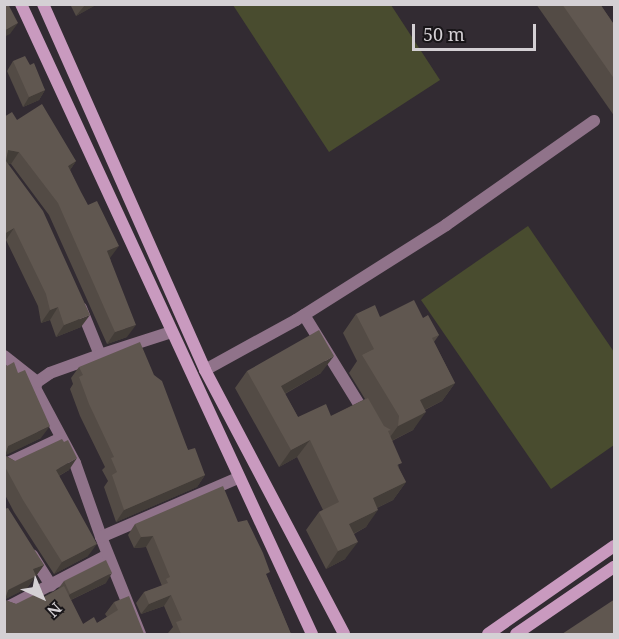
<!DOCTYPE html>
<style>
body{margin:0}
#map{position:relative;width:619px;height:639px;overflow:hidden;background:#322b32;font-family:"Noto Serif",serif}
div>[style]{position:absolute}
.green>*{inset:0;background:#494c2f}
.minor>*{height:12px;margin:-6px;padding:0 6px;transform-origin:6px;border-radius:6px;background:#90738a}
.secondary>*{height:12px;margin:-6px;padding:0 6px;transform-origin:6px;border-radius:6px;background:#c99abf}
.wall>*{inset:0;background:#534b45}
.shaded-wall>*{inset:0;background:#433d38}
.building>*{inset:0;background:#605750}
span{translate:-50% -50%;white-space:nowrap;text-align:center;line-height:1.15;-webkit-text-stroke:6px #181518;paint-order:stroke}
.frame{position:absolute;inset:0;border:6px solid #d4d0d4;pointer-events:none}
.north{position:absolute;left:12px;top:567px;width:60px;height:60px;-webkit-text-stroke:4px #181518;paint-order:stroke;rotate:136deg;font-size:16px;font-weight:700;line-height:24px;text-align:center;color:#d4d0d4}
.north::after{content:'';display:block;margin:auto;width:21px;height:27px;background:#d4d0d4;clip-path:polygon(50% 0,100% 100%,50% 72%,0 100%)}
.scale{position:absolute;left:412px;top:24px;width:124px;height:27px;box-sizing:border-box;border:3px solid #d4d0d4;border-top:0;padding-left:8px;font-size:18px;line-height:21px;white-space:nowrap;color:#d4d0d4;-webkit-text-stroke:4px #181518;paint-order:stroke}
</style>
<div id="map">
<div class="green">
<div style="clip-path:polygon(233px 5px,391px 5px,440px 80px,329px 152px)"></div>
<div style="clip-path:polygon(528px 226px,614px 352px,614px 445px,551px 489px,421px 300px)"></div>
</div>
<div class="minor">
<div style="left:81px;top:308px;width:51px;rotate:68deg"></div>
<div style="left:100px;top:355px;width:53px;rotate:160.2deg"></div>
<div style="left:50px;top:373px;width:16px;rotate:145deg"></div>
<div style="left:37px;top:382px;width:6px;rotate:108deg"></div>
<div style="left:35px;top:388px;width:85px;rotate:61.9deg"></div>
<div style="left:75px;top:463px;width:78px;rotate:70.6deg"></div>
<div style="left:304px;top:315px;width:120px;rotate:58.3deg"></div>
<div style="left:100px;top:355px;width:75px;rotate:-17.9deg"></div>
<div style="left:4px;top:356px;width:42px;rotate:38.2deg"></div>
<div style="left:205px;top:370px;width:104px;rotate:-28.8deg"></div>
<div style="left:296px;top:320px;width:178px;rotate:-32.3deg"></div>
<div style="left:446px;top:225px;width:181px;rotate:-35.1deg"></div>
<div style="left:4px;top:465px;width:63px;rotate:-25.3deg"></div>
<div style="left:32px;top:555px;width:36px;rotate:58deg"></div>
<div style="left:4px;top:609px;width:115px;rotate:-27.5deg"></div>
<div style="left:140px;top:634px;width:105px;rotate:-111.9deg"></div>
<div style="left:101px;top:537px;width:149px;rotate:-23.3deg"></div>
</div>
<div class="secondary">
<div style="left:21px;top:4px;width:694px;rotate:65.21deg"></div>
<div style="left:43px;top:4px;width:400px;rotate:66.1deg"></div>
<div style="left:205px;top:370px;width:298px;rotate:62.2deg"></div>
<div style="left:488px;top:634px;width:154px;rotate:-34.9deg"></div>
<div style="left:516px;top:634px;width:119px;rotate:-34.4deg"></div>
</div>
<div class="wall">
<div style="clip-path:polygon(70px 4px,97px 4px,76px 16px)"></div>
<div style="clip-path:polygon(536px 4px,600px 4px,615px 26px,615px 117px)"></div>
<div style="clip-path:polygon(13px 61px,30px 65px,45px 90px,39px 100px,23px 107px,7px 71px)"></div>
<div style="clip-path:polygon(4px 117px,17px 120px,76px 161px,70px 170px,110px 258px,127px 337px,107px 344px,49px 215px,11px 164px,7px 163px,81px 327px,56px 337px,50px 320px,41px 323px,38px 306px,6px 240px,4px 241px)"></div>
<div style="clip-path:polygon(356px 314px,380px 317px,423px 318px,439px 335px,434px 342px,455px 383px,442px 401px,425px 410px,413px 430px,392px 441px,399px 468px,406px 482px,393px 500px,377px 508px,366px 527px,354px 534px,345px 559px,326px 569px,306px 530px,319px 512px,323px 510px,297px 457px,279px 467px,235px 388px,247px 371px,321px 373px,285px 394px,298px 417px,331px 416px,365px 399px,349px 373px,357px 361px,343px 333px)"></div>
<div style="clip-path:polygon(4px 362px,41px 438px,5px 455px,15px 461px,69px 470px,59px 476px,88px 556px,54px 574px,14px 512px,4px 493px)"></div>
<div style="clip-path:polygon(79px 367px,154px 375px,188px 450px,205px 475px,197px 487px,116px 522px,104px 487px,108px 481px,102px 470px,105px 467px,80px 416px,70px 389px,73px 384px,71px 378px)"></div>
<div style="clip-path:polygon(4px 509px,44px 565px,27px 588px,5px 599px,5px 600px,16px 604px,44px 597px,58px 589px,64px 581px,106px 583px,71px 600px,83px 624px,97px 623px,107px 617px,105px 614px,114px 602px,144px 634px,4px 634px)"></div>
<div style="clip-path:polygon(238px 522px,267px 577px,291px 634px,169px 634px,168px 633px,173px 627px,164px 606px,141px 614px,136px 603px,144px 592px,162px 586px,146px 547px,134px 548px,128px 535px,135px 524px)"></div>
</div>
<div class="shaded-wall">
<div style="clip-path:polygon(97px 4px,96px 5px,76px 16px,85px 5px)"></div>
<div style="clip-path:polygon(18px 23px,10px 34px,4px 37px,4px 31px)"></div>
<div style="clip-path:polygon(45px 90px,39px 100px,23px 107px,29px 97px)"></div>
<div style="clip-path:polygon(8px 150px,19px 152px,11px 164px,4px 163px)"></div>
<div style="clip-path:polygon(76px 161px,68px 173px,68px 166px)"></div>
<div style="clip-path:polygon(14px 228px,6px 240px,4px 241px,4px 234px)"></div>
<div style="clip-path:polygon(119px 246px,110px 258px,99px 263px,107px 251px)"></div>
<div style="clip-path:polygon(58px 307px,50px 320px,41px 323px,50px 310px)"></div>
<div style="clip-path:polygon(90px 315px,81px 327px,56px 337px,64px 325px)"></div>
<div style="clip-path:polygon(136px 325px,127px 337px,107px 344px,115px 332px)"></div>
<div style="clip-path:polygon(334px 356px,321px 373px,268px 403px,281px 386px)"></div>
<div style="clip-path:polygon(455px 383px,442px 401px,408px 418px,420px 400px)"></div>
<div style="clip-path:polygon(426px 412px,413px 430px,385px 444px,398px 426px)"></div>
<div style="clip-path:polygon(50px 426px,41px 438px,4px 456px,8px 446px)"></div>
<div style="clip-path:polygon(310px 440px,297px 457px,279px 467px,291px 450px)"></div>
<div style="clip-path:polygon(77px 458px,69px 470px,47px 482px,56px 470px)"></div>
<div style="clip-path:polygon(205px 475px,197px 487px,116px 522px,124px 510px)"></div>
<div style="clip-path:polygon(406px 482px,393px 500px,360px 516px,373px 498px)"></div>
<div style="clip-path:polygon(378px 510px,366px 527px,337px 542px,349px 524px)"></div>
<div style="clip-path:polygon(153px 536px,146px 547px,134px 548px,141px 537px)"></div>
<div style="clip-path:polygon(358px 542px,345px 559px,326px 569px,338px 551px)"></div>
<div style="clip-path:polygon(97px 544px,88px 556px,54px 574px,62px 562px)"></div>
<div style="clip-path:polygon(44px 565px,27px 588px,4px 600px,8px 590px,33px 569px)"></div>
<div style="clip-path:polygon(112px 573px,106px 583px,64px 603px,70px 594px)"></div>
<div style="clip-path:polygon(171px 595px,164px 606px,141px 614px,149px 604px)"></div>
</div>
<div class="building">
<div style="clip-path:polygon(4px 4px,8px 4px,18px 23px,4px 31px)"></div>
<div style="clip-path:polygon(562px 4px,600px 4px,615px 26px,615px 80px)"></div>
<div style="clip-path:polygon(25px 56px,30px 65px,34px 63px,45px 90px,29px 97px,13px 61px)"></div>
<div style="clip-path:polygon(42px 104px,76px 161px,68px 166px,81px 192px,88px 205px,97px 201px,119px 246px,107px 251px,136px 325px,115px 332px,58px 203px,19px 152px,8px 150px,6px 161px,43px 211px,90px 315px,64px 325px,58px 307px,50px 310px,46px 294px,14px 228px,4px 234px,4px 117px,12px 112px,17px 120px)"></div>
<div style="clip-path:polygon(414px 300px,423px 318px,428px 315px,439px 335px,432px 338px,455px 383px,420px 400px,426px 412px,398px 426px,399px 416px,362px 355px,374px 349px,356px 314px,375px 305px,380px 317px)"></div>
<div style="clip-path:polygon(319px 330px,334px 356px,281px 386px,298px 417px,326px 404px,331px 416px,368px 398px,384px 426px,391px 430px,388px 431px,402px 463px,397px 465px,406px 482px,373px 498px,378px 510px,349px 524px,358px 542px,338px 551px,319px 512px,339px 502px,310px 440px,291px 450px,247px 371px)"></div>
<div style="clip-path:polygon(140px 342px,154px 375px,162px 381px,188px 450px,195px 448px,205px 475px,124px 510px,112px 475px,117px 472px,111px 458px,114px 457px,89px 404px,79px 377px,83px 375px,79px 367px)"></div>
<div style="clip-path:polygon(4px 362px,7px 366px,14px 362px,18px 373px,25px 370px,50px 426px,8px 446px,5px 456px,15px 461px,62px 439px,64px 442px,68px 440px,77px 458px,56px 470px,97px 544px,62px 562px,23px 500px,4px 465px)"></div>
<div style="clip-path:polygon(223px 486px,238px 522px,247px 520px,263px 553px,270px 572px,266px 574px,291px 634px,181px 634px,176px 622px,182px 620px,171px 595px,149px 604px,144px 592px,168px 583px,166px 579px,170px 577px,153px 536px,141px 537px,135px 524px)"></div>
<div style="clip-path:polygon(8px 508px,44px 565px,33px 569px,36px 576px,8px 590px,5px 600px,16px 604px,42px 591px,44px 597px,64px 586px,83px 624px,94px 617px,97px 623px,118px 610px,114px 602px,129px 596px,144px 634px,4px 634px,4px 509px)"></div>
<div style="clip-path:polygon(106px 560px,112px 573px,70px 594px,64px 581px)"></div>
<div style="clip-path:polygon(615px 599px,615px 634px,562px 634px)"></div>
</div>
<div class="frame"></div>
<div class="north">N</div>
<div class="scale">50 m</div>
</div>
